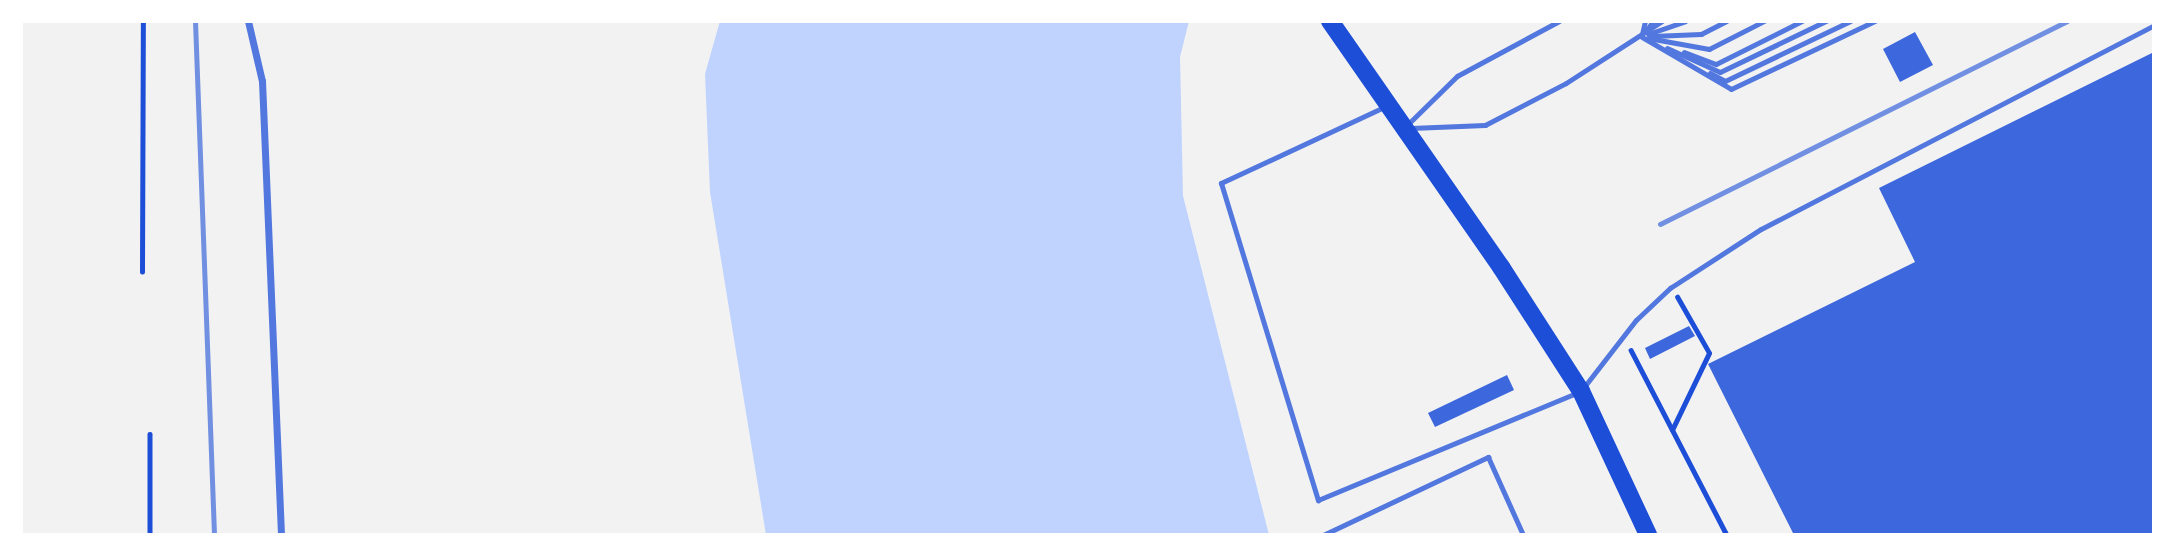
<!DOCTYPE html>
<style>
body{margin:0}
#map{position:relative;width:2175px;height:556px;overflow:hidden;background:#f2f2f2;font-family:"Times New Roman",serif}
div>[style]{position:absolute}
.water>*{inset:0;background:#bfd3fe}
.building>*{inset:0;background:#3d67dc}
.path>*{height:4.5px;margin:-2.25px;padding:0 2.25px;transform-origin:2.25px;border-radius:2.25px;background:#1d4ed8}
.service>*{height:5px;margin:-2.5px;padding:0 2.5px;transform-origin:2.5px;border-radius:2.5px;background:#5277de}
.minor>*{height:7px;margin:-3.5px;padding:0 3.5px;transform-origin:3.5px;border-radius:3.5px;background:#5277de}
.primary>*{height:18px;margin:-9px;padding:0 9px;transform-origin:9px;border-radius:9px;background:#1d4ed8}
.rail>*{height:5px;margin:-2.5px;padding:0 2.5px;transform-origin:2.5px;border-radius:2.5px;background:#7290e2}
span{translate:-50% -50%;white-space:nowrap;text-align:center;line-height:1.15;-webkit-text-stroke:7px #fff;paint-order:stroke}
.frame{position:absolute;inset:0;border:23px solid #fff;pointer-events:none}
</style>
<div id="map">
<div class="water">
<div style="clip-path:polygon(720px 21px,1189px 21px,1180px 57px,1183px 196px,1269px 535px,766px 535px,710px 192px,705px 74px)"></div>
</div>
<div class="building">
<div style="clip-path:polygon(1915px 32px,1933px 65px,1900px 82px,1883px 49px)"></div>
<div style="clip-path:polygon(2154px 52px,2154px 535px,1794px 535px,1708px 364px,1915px 262px,1879px 188px)"></div>
<div style="clip-path:polygon(1689px 326px,1695px 336px,1650px 359px,1645px 348px)"></div>
<div style="clip-path:polygon(1507px 375px,1514px 390px,1435px 427px,1428px 413px)"></div>
</div>
<div class="path">
<div style="left:142px;top:272px;width:251px;rotate:-89.8deg"></div>
<div style="left:1631px;top:350px;width:208px;rotate:62.6deg"></div>
<div style="left:1672px;top:430px;width:85px;rotate:-64.3deg"></div>
<div style="left:1709px;top:353px;width:64px;rotate:-119.7deg"></div>
<div style="left:150px;top:434px;width:101px;rotate:90deg"></div>
</div>
<div class="service">
<div style="left:1646px;top:31px;width:12px;rotate:-55deg"></div>
<div style="left:1642px;top:34px;width:13px;rotate:-77deg"></div>
<div style="left:1648px;top:34px;width:39px;rotate:-19deg"></div>
<div style="left:1652px;top:36px;width:49px;rotate:-2.3deg"></div>
<div style="left:1701px;top:34px;width:28px;rotate:-27deg"></div>
<div style="left:1642px;top:37px;width:103px;rotate:30.3deg"></div>
<div style="left:1731px;top:89px;width:159px;rotate:-25.3deg"></div>
<div style="left:1648px;top:38px;width:62px;rotate:10.2deg"></div>
<div style="left:1709px;top:49px;width:62px;rotate:-27deg"></div>
<div style="left:1667px;top:48px;width:58px;rotate:24.4deg"></div>
<div style="left:1720px;top:72px;width:118px;rotate:-25.7deg"></div>
<div style="left:1684px;top:52px;width:34px;rotate:21deg"></div>
<div style="left:1716px;top:64px;width:96px;rotate:-26.6deg"></div>
<div style="left:1710px;top:73px;width:17px;rotate:28deg"></div>
<div style="left:1725px;top:81px;width:139px;rotate:-25.6deg"></div>
<div style="left:1384px;top:107px;width:180px;rotate:155deg"></div>
<div style="left:1221px;top:183px;width:332px;rotate:73deg"></div>
<div style="left:1318px;top:500px;width:279px;rotate:-22.5deg"></div>
<div style="left:1407px;top:125px;width:70px;rotate:-44.4deg"></div>
<div style="left:1457px;top:76px;width:116px;rotate:-28.3deg"></div>
<div style="left:1411px;top:128px;width:74px;rotate:-2.3deg"></div>
<div style="left:1485px;top:125px;width:91px;rotate:-27.4deg"></div>
<div style="left:1566px;top:83px;width:114px;rotate:-32.9deg"></div>
<div style="left:1584px;top:387px;width:85px;rotate:-52.2deg"></div>
<div style="left:1636px;top:320px;width:47px;rotate:-43.3deg"></div>
<div style="left:1670px;top:288px;width:108px;rotate:-33deg"></div>
<div style="left:1761px;top:229px;width:443px;rotate:-27.4deg"></div>
<div style="left:1323px;top:535px;width:183px;rotate:-25.3deg"></div>
<div style="left:1488px;top:457px;width:85px;rotate:65.8deg"></div>
</div>
<div class="minor">
<div style="left:248px;top:21px;width:62px;rotate:76.9deg"></div>
<div style="left:262px;top:81px;width:454px;rotate:87.6deg"></div>
</div>
<div class="primary">
<div style="left:1330px;top:21px;width:300px;rotate:55.2deg"></div>
<div style="left:1501px;top:267px;width:148px;rotate:57.2deg"></div>
<div style="left:1581px;top:391px;width:159px;rotate:65deg"></div>
</div>
<div class="rail">
<div style="left:195px;top:21px;width:514px;rotate:87.88deg"></div>
<div style="left:1660px;top:224px;width:455px;rotate:-26.5deg"></div>
</div>
<div class="frame"></div>
</div>
